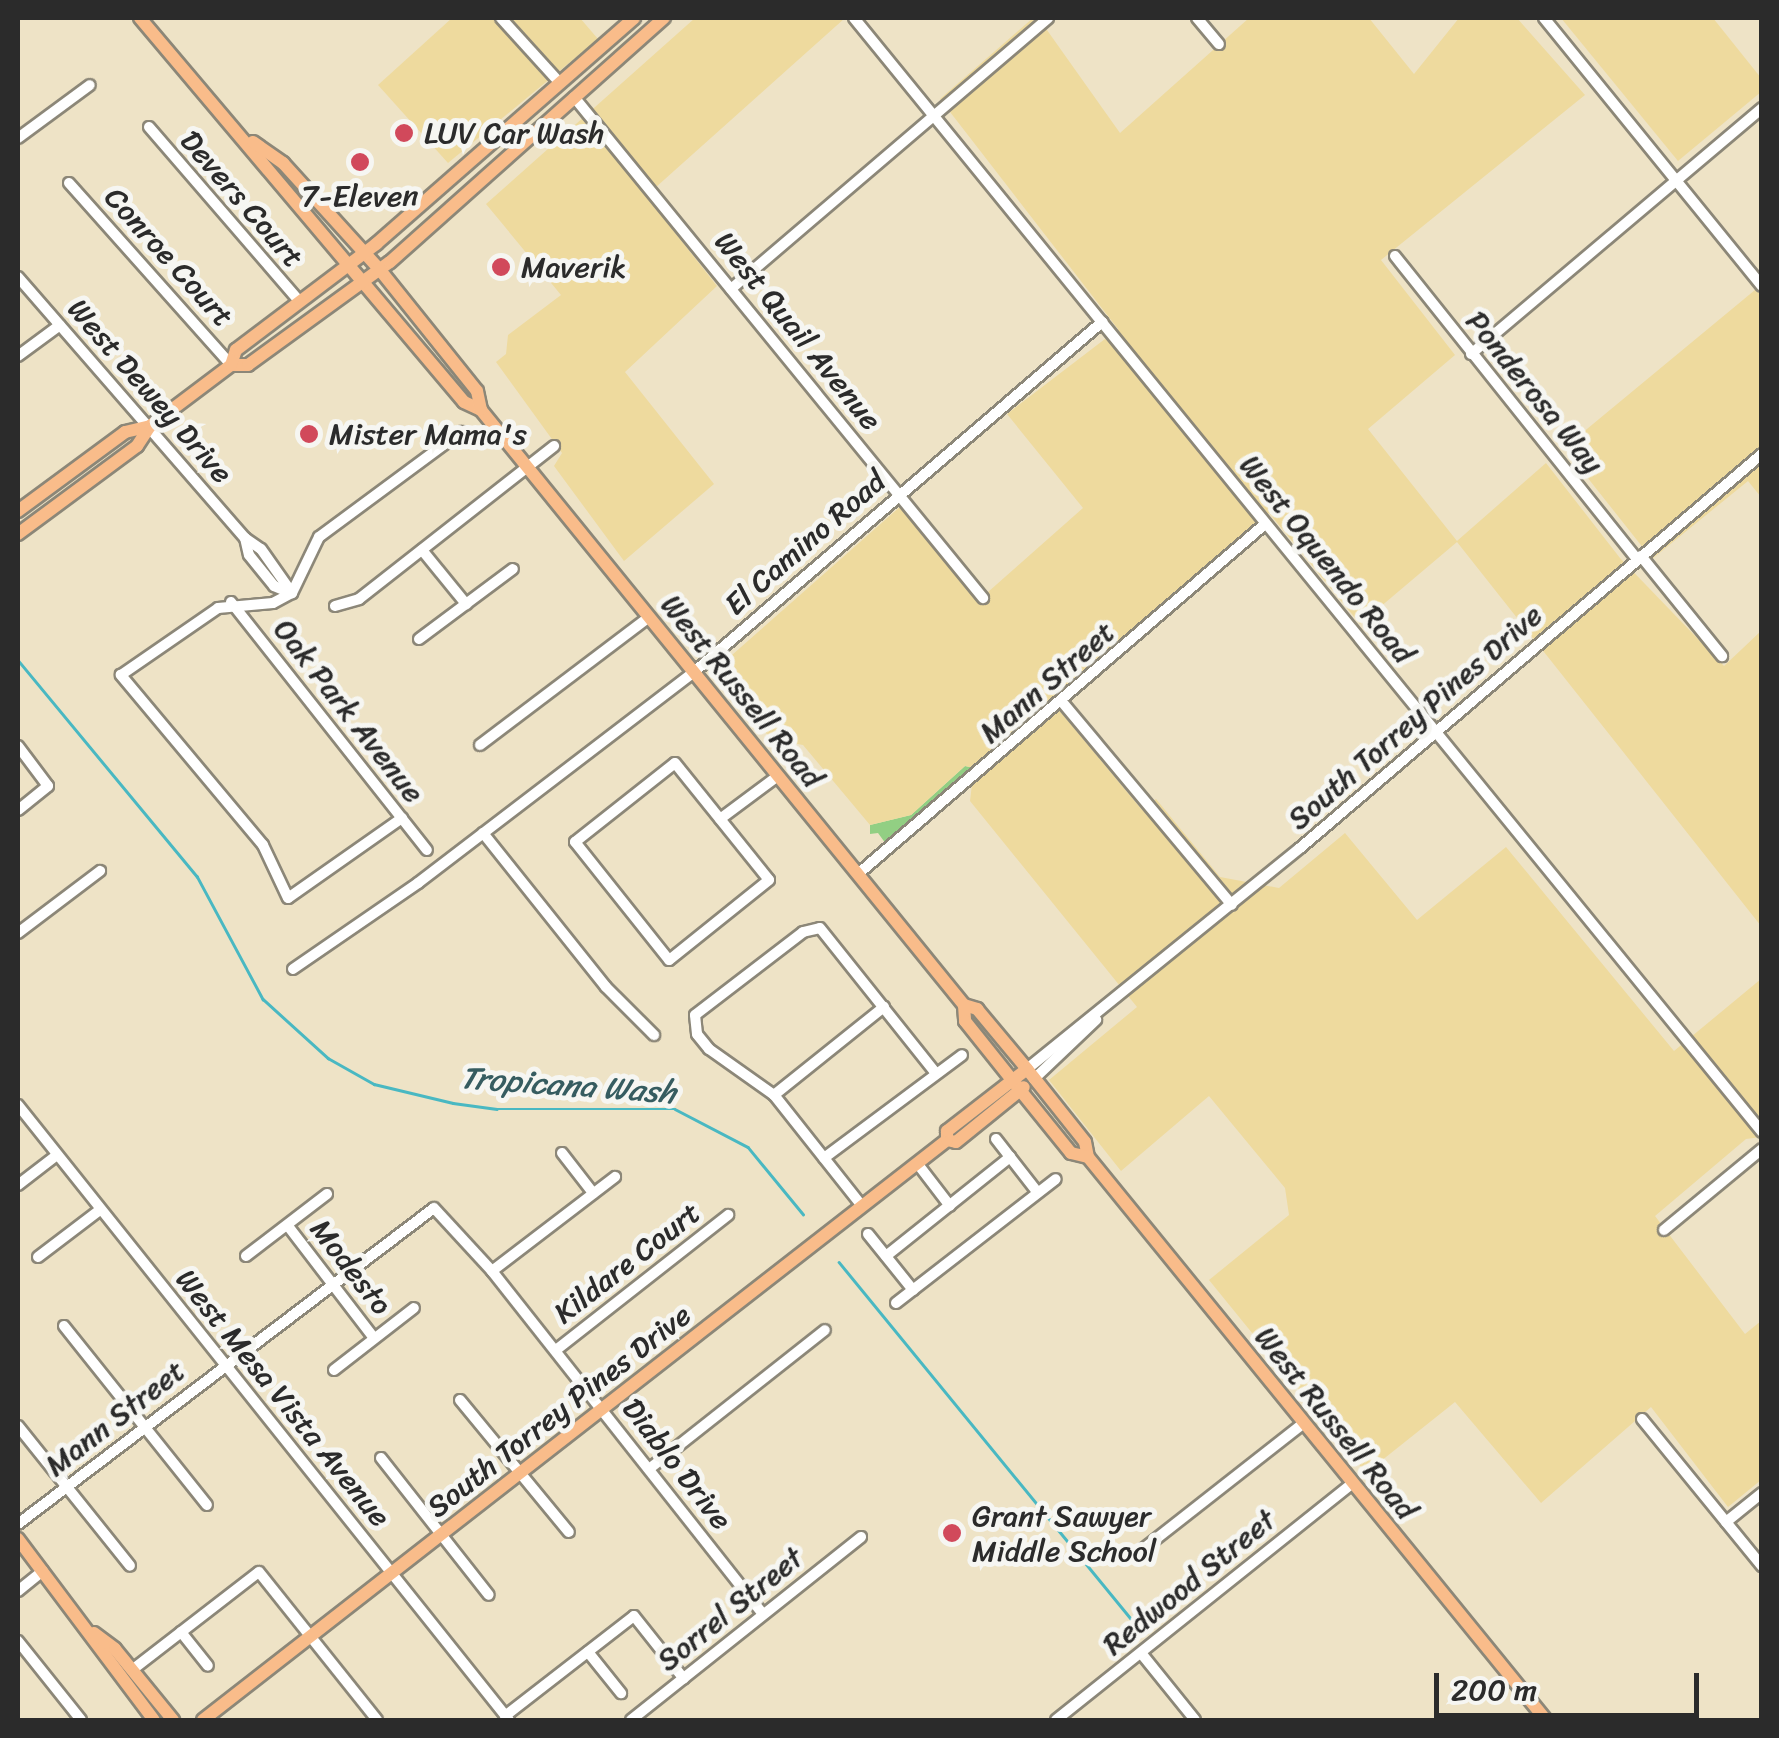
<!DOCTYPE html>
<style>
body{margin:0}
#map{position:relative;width:1779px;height:1738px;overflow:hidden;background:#eee3c6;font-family:Sriracha,sans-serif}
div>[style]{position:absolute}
.green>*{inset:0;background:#92cf83}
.sand>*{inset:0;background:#eeda9e}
.stream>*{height:2.5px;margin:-1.25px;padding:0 1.25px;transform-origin:1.25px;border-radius:1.25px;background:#49b8c2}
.roads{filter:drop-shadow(2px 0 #8c8778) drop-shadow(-2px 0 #8c8778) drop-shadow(0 2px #8c8778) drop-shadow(0 -2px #8c8778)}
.minor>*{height:10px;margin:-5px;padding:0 5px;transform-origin:5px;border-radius:5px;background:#fff}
.major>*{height:12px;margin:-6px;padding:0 6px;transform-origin:6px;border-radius:6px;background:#f9bc8a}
.dots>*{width:28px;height:28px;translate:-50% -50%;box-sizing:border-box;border:5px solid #f6f6f2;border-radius:50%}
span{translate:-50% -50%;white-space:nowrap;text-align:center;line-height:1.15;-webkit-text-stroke:10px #f6f6f2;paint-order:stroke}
.poi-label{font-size:30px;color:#2b2b2b}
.left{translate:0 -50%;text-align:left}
.street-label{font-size:30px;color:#2b2b2b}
.water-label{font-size:32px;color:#365c60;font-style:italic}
.frame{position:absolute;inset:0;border:20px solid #2b2b2b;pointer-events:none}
.scale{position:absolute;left:1434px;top:1673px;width:265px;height:45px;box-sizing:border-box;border:5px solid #2b2b2b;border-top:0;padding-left:12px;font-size:30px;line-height:35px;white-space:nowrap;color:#2b2b2b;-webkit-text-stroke:8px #f6f6f2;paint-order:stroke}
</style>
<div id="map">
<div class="green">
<div style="clip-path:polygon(965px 766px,975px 768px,886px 844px,878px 833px,870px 834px,870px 825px,911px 815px)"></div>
</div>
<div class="sand">
<div style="clip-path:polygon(452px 18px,580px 18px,598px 39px,448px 163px,378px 85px)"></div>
<div style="clip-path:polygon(695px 18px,845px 18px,646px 196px,717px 286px,625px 372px,714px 484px,624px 561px,554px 466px,562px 453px,496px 362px,506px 354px,508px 335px,561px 295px,486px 204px)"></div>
<div style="clip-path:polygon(1033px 18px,1048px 18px,1042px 23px,1120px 133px,1249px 18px,1369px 18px,1414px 74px,1459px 18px,1517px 18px,1585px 95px,1381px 260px,1455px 355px,1368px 429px,1457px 541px,1546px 463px,1620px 558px,1724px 666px,1761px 631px,1761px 926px,1457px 542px,1360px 624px,1269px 513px,1054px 704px,1142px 810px,1156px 799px,1220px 877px,1279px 888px,1345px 833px,1417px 920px,1506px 847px,1674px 1051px,1761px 979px,1761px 1137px,1746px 1139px,1655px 1216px,1745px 1334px,1761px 1321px,1761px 1480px,1728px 1507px,1651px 1407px,1541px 1503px,1455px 1402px,1366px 1473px,1209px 1280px,1289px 1215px,1285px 1188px,1209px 1096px,1121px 1171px,1049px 1080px,1137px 1007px,970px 801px,974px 768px,965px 766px,911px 815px,870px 825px,803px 745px,771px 739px,715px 670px,910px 498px,988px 592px,1083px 508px,1007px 414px,1118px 329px,940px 99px)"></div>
<div style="clip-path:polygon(1561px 18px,1713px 18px,1761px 78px,1761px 92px,1678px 161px)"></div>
<div style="clip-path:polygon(1761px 285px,1761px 497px,1748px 481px,1652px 559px,1564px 448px)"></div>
</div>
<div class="stream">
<div style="left:18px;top:660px;width:281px;rotate:50.4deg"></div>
<div style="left:197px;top:876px;width:140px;rotate:61.8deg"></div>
<div style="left:263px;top:999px;width:88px;rotate:42.2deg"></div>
<div style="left:328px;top:1058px;width:53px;rotate:29.5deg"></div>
<div style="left:374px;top:1084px;width:81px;rotate:13.5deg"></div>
<div style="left:453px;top:1103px;width:44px;rotate:7.8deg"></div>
<div style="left:497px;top:1109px;width:178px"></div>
<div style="left:675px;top:1109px;width:82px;rotate:27.5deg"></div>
<div style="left:748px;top:1147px;width:87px;rotate:50.6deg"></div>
<div style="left:839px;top:1262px;width:472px;rotate:50.7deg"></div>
</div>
<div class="roads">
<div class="minor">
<div style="left:501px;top:18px;width:88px;rotate:47.8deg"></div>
<div style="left:854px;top:18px;width:1437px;rotate:50.82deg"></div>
<div style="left:1197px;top:18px;width:34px;rotate:50deg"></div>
<div style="left:1544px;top:18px;width:345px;rotate:50.9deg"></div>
<div style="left:574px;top:97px;width:647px;rotate:50.77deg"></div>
<div style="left:149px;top:127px;width:231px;rotate:49.2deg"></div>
<div style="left:18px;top:138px;width:89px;rotate:-36.4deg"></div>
<div style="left:69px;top:183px;width:244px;rotate:48.3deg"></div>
<div style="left:1395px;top:256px;width:388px;rotate:51.4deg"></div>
<div style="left:18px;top:277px;width:346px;rotate:49deg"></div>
<div style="left:245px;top:538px;width:19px;rotate:35deg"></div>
<div style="left:261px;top:549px;width:54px;rotate:54.8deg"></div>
<div style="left:731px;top:289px;width:417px;rotate:-40.5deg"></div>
<div style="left:1471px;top:354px;width:381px;rotate:-40.2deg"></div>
<div style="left:18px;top:356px;width:52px;rotate:-36.4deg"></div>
<div style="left:245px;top:538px;width:17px;rotate:77deg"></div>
<div style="left:249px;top:555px;width:40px;rotate:51deg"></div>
<div style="left:274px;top:586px;width:18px;rotate:22deg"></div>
<div style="left:422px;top:550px;width:70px;rotate:50.8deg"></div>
<div style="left:1641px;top:556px;width:129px;rotate:51deg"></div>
<div style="left:231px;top:602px;width:316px;rotate:51.7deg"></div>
<div style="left:335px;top:606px;width:25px;rotate:-16deg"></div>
<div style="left:359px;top:599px;width:248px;rotate:-38.1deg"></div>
<div style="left:419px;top:639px;width:117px;rotate:-36.7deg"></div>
<div style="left:1063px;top:703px;width:263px;rotate:50.1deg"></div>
<div style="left:480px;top:745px;width:212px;rotate:-37.1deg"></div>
<div style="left:18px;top:746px;width:50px;rotate:53.1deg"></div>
<div style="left:48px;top:786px;width:38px;rotate:141deg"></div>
<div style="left:675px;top:763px;width:150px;rotate:51.2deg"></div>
<div style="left:769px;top:880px;width:128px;rotate:141.3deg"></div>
<div style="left:669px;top:960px;width:151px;rotate:-128.5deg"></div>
<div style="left:575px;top:842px;width:127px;rotate:-38.3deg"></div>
<div style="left:402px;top:818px;width:139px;rotate:144.9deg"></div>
<div style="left:288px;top:898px;width:59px;rotate:-115.3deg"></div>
<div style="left:263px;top:845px;width:222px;rotate:-129.9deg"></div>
<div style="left:121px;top:675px;width:118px;rotate:-34.6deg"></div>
<div style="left:218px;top:608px;width:55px;rotate:-5.2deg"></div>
<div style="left:273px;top:603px;width:21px;rotate:-28deg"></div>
<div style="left:292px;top:593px;width:62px;rotate:-64.3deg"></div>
<div style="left:319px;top:537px;width:177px;rotate:-36.5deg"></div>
<div style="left:720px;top:819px;width:72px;rotate:-36.6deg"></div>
<div style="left:483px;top:833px;width:197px;rotate:51.4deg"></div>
<div style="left:606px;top:987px;width:68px;rotate:45deg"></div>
<div style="left:858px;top:874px;width:537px;rotate:-40.69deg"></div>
<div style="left:18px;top:933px;width:103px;rotate:-37.1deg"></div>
<div style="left:293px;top:969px;width:152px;rotate:-34.5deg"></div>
<div style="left:418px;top:883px;width:347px;rotate:-37.4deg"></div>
<div style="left:694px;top:672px;width:538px;rotate:-40.62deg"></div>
<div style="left:1027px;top:1069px;width:351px;rotate:-39deg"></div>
<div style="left:1300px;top:848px;width:607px;rotate:-40.46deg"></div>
<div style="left:1034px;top:1079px;width:86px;rotate:-43.6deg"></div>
<div style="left:774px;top:1095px;width:141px;rotate:-38.7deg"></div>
<div style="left:18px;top:1105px;width:787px;rotate:51.4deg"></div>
<div style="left:996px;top:1139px;width:68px;rotate:52.1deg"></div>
<div style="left:562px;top:1153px;width:51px;rotate:52.2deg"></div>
<div style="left:824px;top:1158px;width:172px;rotate:-36.7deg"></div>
<div style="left:917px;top:1163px;width:54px;rotate:52.5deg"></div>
<div style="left:18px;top:1185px;width:49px;rotate:-37.6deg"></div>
<div style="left:862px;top:1206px;width:142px;rotate:-128.4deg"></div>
<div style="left:774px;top:1095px;width:80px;rotate:-144.7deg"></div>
<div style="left:709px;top:1049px;width:19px;rotate:-129deg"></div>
<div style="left:697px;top:1034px;width:19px;rotate:-96deg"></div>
<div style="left:695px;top:1015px;width:136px;rotate:-37.5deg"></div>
<div style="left:803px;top:932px;width:17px;rotate:-13deg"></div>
<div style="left:820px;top:928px;width:184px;rotate:51.4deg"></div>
<div style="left:288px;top:1226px;width:141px;rotate:52.5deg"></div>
<div style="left:1664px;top:1230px;width:127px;rotate:-39.6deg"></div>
<div style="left:868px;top:1234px;width:72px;rotate:51.2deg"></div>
<div style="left:246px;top:1256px;width:102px;rotate:-37.4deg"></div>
<div style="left:886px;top:1256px;width:159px;rotate:-38.6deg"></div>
<div style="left:38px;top:1257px;width:78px;rotate:-37.2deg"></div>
<div style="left:492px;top:1271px;width:155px;rotate:-37.4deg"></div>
<div style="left:896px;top:1303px;width:202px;rotate:-37.8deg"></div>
<div style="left:64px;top:1326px;width:229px;rotate:51.4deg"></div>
<div style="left:556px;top:1350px;width:219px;rotate:-38.1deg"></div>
<div style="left:334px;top:1370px;width:101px;rotate:-37.8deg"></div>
<div style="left:460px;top:1400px;width:171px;rotate:50.5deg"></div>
<div style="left:1642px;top:1419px;width:190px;rotate:50.8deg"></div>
<div style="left:18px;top:1426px;width:179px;rotate:51.3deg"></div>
<div style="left:381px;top:1458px;width:174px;rotate:51.8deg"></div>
<div style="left:649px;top:1469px;width:224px;rotate:-38.3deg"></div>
<div style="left:1726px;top:1522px;width:46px;rotate:-38.9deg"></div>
<div style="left:18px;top:1524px;width:522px;rotate:-37.22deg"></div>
<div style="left:434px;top:1208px;width:86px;rotate:47.4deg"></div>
<div style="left:492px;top:1271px;width:437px;rotate:51.7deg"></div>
<div style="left:1138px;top:1553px;width:211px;rotate:-38.1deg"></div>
<div style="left:18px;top:1591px;width:32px;rotate:-39deg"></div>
<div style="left:181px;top:1632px;width:43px;rotate:51.5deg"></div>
<div style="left:18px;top:1641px;width:101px;rotate:51.4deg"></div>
<div style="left:588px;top:1652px;width:53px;rotate:51.2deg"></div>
<div style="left:1141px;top:1653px;width:86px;rotate:51.1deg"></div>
<div style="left:132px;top:1670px;width:160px;rotate:-37.7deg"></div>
<div style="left:259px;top:1572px;width:189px;rotate:51.4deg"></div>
<div style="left:505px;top:1716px;width:163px;rotate:-37.8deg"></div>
<div style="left:634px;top:1616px;width:80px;rotate:51.6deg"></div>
<div style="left:631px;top:1720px;width:294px;rotate:-38.5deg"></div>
<div style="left:1056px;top:1720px;width:380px;rotate:-38.6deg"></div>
</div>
<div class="major">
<div style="left:140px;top:18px;width:502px;rotate:49.84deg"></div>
<div style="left:464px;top:402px;width:19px;rotate:25deg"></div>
<div style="left:481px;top:410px;width:766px;rotate:50.93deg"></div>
<div style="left:964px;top:1005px;width:14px;rotate:17deg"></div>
<div style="left:977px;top:1009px;width:78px;rotate:50.2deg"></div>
<div style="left:1027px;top:1069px;width:93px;rotate:51.5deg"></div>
<div style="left:1085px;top:1142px;width:15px;rotate:79deg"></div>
<div style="left:1088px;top:1157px;width:726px;rotate:50.87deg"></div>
<div style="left:253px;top:142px;width:37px;rotate:35deg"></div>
<div style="left:283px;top:163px;width:144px;rotate:47.8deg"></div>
<div style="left:380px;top:270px;width:155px;rotate:51.3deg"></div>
<div style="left:477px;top:391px;width:19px;rotate:78deg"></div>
<div style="left:231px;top:365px;width:17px"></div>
<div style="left:248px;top:365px;width:175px;rotate:-36deg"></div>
<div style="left:390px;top:262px;width:367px;rotate:-41.7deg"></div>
<div style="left:18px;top:511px;width:133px;rotate:-36.4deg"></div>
<div style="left:125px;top:432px;width:26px;rotate:-13deg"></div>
<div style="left:18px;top:534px;width:148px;rotate:-36.5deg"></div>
<div style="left:137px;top:446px;width:24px;rotate:-57deg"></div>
<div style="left:150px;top:426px;width:101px;rotate:-37deg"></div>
<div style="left:231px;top:365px;width:16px;rotate:-72deg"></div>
<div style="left:236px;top:350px;width:176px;rotate:-37.1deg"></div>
<div style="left:376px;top:244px;width:343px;rotate:-41.2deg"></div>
<div style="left:964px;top:1005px;width:16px;rotate:86deg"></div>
<div style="left:965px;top:1021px;width:88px;rotate:51.4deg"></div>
<div style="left:1020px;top:1090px;width:81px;rotate:51deg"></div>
<div style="left:1071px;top:1153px;width:17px;rotate:13deg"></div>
<div style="left:947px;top:1140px;width:9px;rotate:13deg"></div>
<div style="left:956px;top:1142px;width:87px;rotate:-39deg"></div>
<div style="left:18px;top:1539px;width:226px;rotate:53.1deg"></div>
<div style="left:94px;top:1633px;width:26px;rotate:37deg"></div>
<div style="left:115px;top:1649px;width:92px;rotate:50.8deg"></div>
<div style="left:203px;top:1720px;width:943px;rotate:-37.94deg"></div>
<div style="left:947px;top:1140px;width:9px;rotate:-90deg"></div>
<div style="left:947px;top:1131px;width:101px;rotate:-37.8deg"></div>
</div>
</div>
<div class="dots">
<div style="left:404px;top:133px;background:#d1495b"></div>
<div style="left:360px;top:162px;background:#d1495b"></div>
<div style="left:501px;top:267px;background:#d1495b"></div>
<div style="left:309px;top:434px;background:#d1495b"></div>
<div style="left:952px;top:1533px;background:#d1495b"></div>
</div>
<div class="poi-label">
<span class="left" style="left:424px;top:133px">LUV Car Wash</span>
<span style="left:360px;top:196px">7-Eleven</span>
<span class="left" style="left:521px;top:267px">Maverik</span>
<span class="left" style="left:329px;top:434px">Mister Mama's</span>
<span class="left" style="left:972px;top:1533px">Grant Sawyer<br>Middle School</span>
</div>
<div class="street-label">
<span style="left:242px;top:199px;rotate:49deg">Devers Court</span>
<span style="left:169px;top:257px;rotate:48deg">Conroe Court</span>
<span style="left:798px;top:331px;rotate:51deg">West Quail Avenue</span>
<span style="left:150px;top:391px;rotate:49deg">West Dewey Drive</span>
<span style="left:1535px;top:392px;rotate:51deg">Ponderosa Way</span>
<span style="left:805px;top:543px;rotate:-41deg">El Camino Road</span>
<span style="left:1327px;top:559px;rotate:51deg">West Oquendo Road</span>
<span style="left:1047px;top:682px;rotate:-41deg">Mann Street</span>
<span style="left:742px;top:691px;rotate:51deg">West Russell Road</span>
<span style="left:349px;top:711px;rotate:52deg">Oak Park Avenue</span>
<span style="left:1415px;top:717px;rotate:-41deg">South Torrey Pines Drive</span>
<span style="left:627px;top:1263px;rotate:-38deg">Kildare Court</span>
<span style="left:351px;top:1267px;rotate:52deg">Modesto</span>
<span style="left:283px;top:1398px;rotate:51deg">West Mesa Vista Avenue</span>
<span style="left:559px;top:1411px;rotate:-38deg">South Torrey Pines Drive</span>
<span style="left:115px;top:1418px;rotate:-38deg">Mann Street</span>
<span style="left:1336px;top:1423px;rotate:51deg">West Russell Road</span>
<span style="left:677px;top:1464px;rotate:52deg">Diablo Drive</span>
<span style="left:1189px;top:1582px;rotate:-39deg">Redwood Street</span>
<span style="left:730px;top:1609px;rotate:-39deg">Sorrel Street</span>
</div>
<div class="water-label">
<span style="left:568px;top:1086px;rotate:4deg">Tropicana Wash</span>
</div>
<div class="frame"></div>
<div class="scale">200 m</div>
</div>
